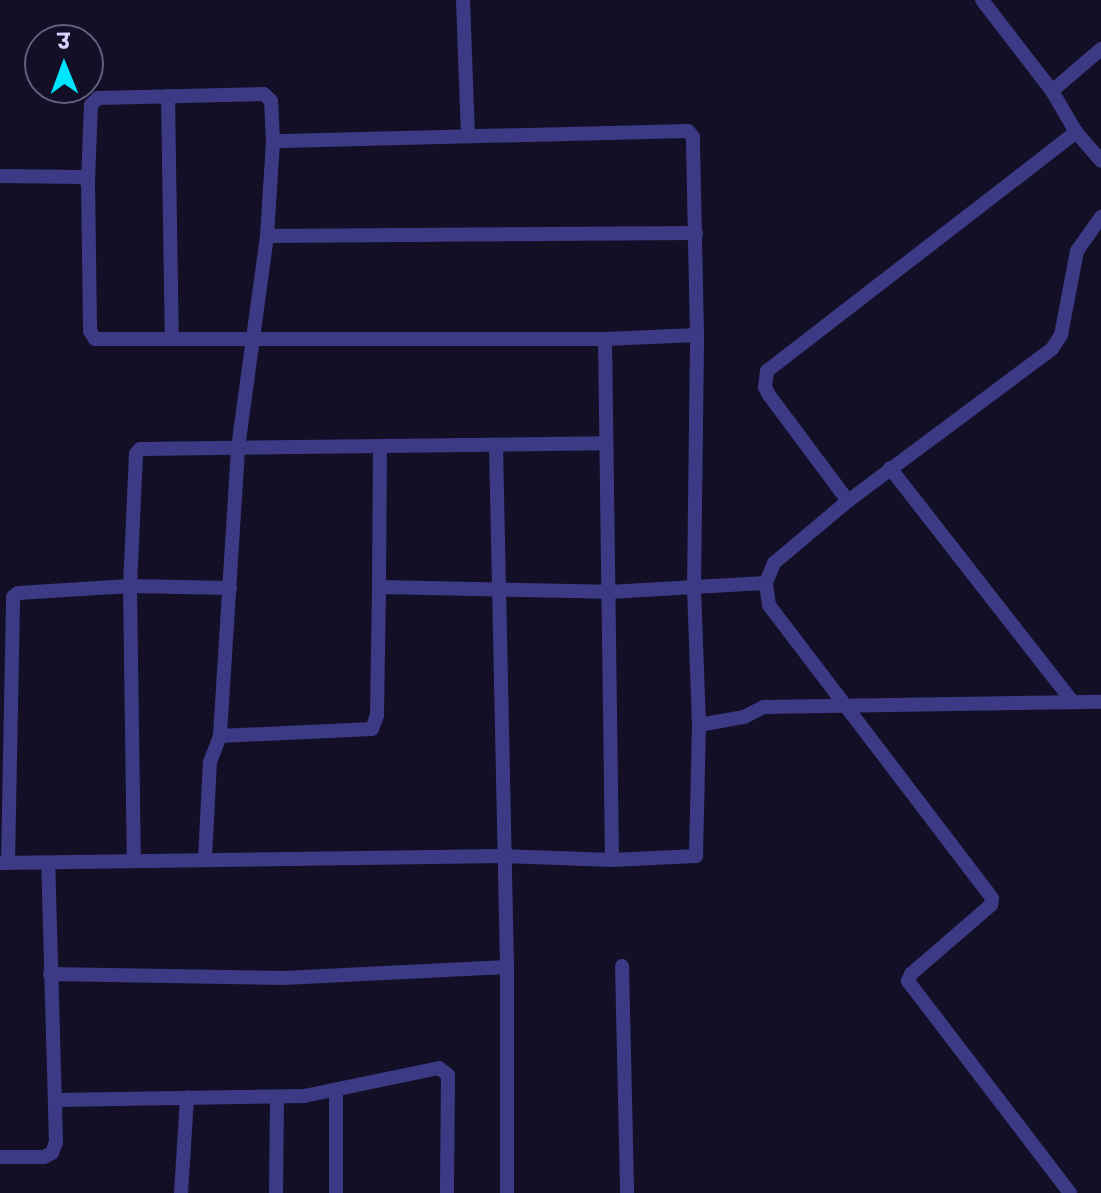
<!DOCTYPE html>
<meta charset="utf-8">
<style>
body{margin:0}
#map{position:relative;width:1101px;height:1193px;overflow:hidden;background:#130f26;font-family:Poppins,"Noto Sans Devanagari",sans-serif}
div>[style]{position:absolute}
.street>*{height:14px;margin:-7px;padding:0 7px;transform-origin:7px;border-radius:7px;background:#3d3a85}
span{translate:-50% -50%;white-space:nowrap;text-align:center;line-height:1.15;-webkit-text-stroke:7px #130f26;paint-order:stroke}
.north{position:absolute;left:24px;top:24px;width:80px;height:80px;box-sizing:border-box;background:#130f26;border:2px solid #625e7d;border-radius:50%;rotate:359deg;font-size:22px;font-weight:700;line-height:32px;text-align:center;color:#d9d4ff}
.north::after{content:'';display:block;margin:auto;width:28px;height:36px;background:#00e5ff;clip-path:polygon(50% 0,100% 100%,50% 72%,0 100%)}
</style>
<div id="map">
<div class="street">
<div style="left:463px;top:0;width:136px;rotate:87.9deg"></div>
<div style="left:982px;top:0;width:115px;rotate:52.4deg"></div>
<div style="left:1052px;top:91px;width:48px;rotate:59.7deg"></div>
<div style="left:1076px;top:132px;width:38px;rotate:49deg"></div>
<div style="left:1052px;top:91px;width:65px;rotate:-40.6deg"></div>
<div style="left:168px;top:96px;width:243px;rotate:89.1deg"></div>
<div style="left:0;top:176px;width:82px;rotate:0.7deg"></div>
<div style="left:82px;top:177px;width:8px;rotate:40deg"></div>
<div style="left:88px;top:182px;width:149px;rotate:89.2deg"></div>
<div style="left:90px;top:331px;width:9px;rotate:58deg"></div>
<div style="left:95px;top:339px;width:510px"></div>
<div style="left:605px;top:339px;width:92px;rotate:-2.5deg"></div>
<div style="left:88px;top:182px;width:77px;rotate:-87.8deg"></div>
<div style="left:91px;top:105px;width:10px;rotate:-45deg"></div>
<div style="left:98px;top:98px;width:166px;rotate:-1.4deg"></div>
<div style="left:264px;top:94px;width:10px;rotate:45deg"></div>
<div style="left:271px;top:101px;width:40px;rotate:87.1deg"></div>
<div style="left:267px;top:236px;width:429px;rotate:-0.4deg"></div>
<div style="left:605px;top:339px;width:521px;rotate:89.23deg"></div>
<div style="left:496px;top:445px;width:522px;rotate:88.79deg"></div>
<div style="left:507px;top:967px;width:226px;rotate:90deg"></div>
<div style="left:890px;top:468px;width:296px;rotate:52deg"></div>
<div style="left:848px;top:501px;width:132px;rotate:-126.7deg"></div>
<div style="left:769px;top:395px;width:9px;rotate:-117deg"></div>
<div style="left:765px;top:387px;width:16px;rotate:-83deg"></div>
<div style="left:767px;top:371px;width:391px;rotate:-37.7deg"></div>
<div style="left:379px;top:587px;width:141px;rotate:-89.6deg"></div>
<div style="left:230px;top:588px;width:100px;rotate:-178.9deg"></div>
<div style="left:130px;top:586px;width:132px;rotate:-87.4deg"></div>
<div style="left:136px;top:454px;width:6px;rotate:-51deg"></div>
<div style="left:140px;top:449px;width:466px;rotate:-0.7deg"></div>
<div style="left:699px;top:725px;width:46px;rotate:-10.1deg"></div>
<div style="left:744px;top:717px;width:22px;rotate:-27deg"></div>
<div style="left:764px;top:707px;width:337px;rotate:-0.9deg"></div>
<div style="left:220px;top:736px;width:152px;rotate:-2.6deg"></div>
<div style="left:372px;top:729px;width:15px;rotate:-70deg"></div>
<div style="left:377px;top:715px;width:128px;rotate:-89.1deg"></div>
<div style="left:379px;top:587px;width:230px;rotate:1.2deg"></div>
<div style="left:609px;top:592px;width:157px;rotate:-3.3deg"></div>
<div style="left:0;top:863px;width:503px;rotate:-0.8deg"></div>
<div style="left:503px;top:856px;width:109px;rotate:2.1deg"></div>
<div style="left:612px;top:860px;width:84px;rotate:-2.7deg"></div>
<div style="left:696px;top:856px;width:131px;rotate:-88.7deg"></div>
<div style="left:699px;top:725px;width:137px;rotate:-92.1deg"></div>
<div style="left:694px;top:588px;width:253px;rotate:-89.3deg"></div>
<div style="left:697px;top:335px;width:198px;rotate:-91.2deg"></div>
<div style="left:693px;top:137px;width:8px;rotate:-130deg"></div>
<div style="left:688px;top:131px;width:415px;rotate:178.6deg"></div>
<div style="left:273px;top:141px;width:95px;rotate:93.6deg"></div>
<div style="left:267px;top:236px;width:215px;rotate:97.8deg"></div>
<div style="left:238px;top:449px;width:288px;rotate:93.6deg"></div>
<div style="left:220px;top:736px;width:28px;rotate:111deg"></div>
<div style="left:210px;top:762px;width:97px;rotate:93deg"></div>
<div style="left:8px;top:863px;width:266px;rotate:-88.9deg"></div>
<div style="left:13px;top:597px;width:6px;rotate:-39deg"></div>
<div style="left:18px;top:593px;width:112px;rotate:-3.6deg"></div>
<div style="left:130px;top:586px;width:274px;rotate:89.2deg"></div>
<div style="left:622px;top:966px;width:227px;rotate:88.7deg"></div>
<div style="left:50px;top:974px;width:233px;rotate:1deg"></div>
<div style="left:283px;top:978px;width:224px;rotate:-2.8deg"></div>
<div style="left:336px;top:1090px;width:103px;rotate:90deg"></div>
<div style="left:55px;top:1100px;width:249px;rotate:-0.9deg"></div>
<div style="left:304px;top:1096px;width:138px;rotate:-11.7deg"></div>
<div style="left:439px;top:1068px;width:11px;rotate:38deg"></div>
<div style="left:448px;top:1075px;width:118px;rotate:90.5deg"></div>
<div style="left:0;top:1157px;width:44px"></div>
<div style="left:44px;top:1157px;width:9px;rotate:-27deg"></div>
<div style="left:52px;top:1153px;width:12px;rotate:-70deg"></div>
<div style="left:56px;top:1142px;width:279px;rotate:-91.6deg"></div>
<div style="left:181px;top:1193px;width:96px;rotate:-86.4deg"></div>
<div style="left:276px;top:1193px;width:94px;rotate:-89.4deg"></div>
<div style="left:1070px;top:1193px;width:267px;rotate:-127.4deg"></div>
<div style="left:908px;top:981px;width:8px;rotate:-67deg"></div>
<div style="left:911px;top:974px;width:106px;rotate:-40.8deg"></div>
<div style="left:991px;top:905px;width:7px;rotate:-82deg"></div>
<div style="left:992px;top:898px;width:368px;rotate:-127.3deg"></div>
<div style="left:769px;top:605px;width:22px;rotate:-98deg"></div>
<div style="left:766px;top:583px;width:22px;rotate:-68deg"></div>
<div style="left:774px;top:563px;width:97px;rotate:-40deg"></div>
<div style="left:848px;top:501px;width:254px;rotate:-36.7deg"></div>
<div style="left:1052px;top:349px;width:17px;rotate:-57deg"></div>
<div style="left:1061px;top:335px;width:86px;rotate:-79.2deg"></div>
<div style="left:1077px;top:251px;width:42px;rotate:-54.8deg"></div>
</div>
<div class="north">उ</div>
</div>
